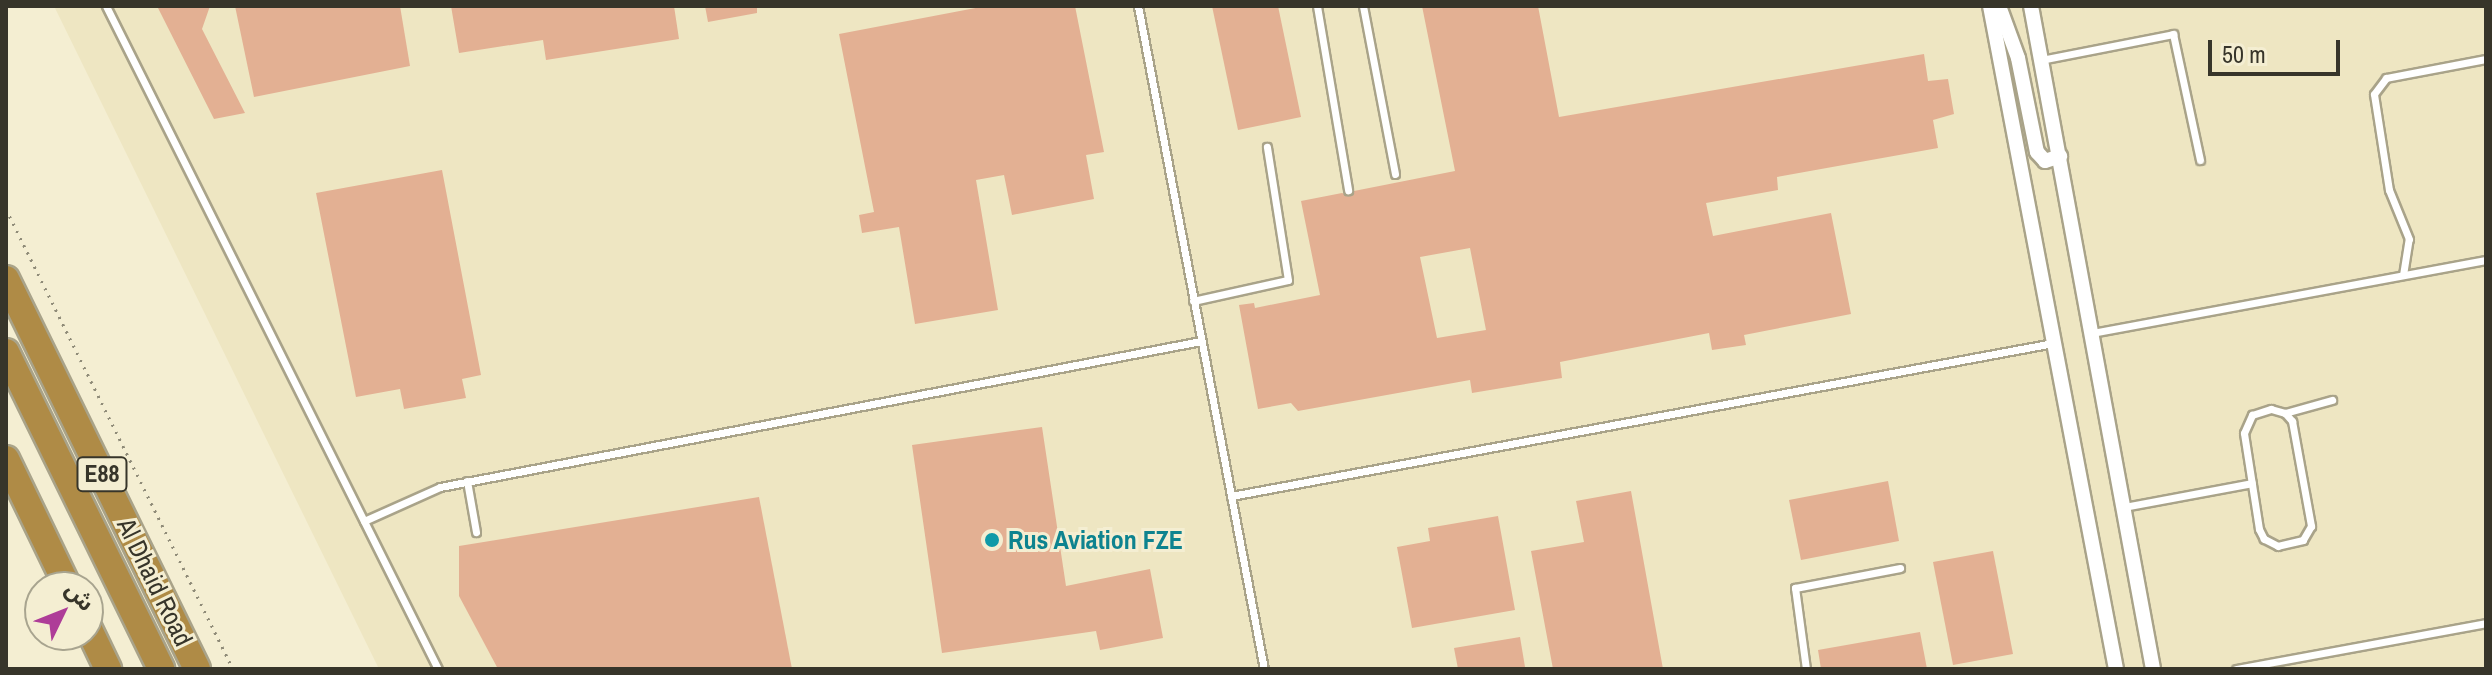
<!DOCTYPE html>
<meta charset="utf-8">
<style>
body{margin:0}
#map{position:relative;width:2492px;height:675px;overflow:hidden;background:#f4eed2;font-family:"Archivo Narrow","Noto Sans Arabic",sans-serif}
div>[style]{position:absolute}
.built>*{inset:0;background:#eee6c2}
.building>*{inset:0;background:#e3b093}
.path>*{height:3px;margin-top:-1.5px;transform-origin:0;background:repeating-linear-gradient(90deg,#8f8b78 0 2px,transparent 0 8px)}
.roads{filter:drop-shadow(2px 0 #a9a389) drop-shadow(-2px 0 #a9a389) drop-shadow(0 2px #a9a389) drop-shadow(0 -2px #a9a389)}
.service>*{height:7px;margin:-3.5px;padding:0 3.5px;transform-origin:3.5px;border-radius:3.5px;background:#fff}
.minor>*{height:14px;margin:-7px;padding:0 7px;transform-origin:7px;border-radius:7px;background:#fff}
.motorway>*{height:26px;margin:-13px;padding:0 13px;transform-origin:13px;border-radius:13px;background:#af8b46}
.dots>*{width:22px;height:22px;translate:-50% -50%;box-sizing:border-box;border:4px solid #f4eed2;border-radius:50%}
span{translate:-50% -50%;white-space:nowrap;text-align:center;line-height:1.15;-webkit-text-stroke:6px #f4eed2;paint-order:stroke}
.shield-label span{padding:2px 6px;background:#f4eed2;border:2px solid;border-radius:6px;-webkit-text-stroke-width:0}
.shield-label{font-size:24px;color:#37352a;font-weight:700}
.culture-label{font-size:26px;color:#0d838f;font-weight:700}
.left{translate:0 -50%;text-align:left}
.street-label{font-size:26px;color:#37352a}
.frame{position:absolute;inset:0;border:8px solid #37352a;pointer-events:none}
.north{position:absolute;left:24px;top:571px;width:80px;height:80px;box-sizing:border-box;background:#f4eed2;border:2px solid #a8a48f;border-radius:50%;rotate:47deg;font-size:22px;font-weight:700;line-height:32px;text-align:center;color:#37352a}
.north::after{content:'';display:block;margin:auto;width:28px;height:36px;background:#ae3d98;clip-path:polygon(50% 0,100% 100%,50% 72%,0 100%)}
.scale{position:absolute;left:2208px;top:40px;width:132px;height:36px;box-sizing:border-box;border:4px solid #37352a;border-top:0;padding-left:10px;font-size:24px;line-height:28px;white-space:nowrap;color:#37352a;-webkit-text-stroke:6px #f4eed2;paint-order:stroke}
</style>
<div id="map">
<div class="built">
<div style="clip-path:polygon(54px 6px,2486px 6px,2486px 669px,379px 669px)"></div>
</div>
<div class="building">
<div style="clip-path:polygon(157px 6px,210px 6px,202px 29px,245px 113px,214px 119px)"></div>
<div style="clip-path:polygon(235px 6px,400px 6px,410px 66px,254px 97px)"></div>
<div style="clip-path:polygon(451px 6px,674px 6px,679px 39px,546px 60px,543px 40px,459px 53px)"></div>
<div style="clip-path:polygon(705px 6px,757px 6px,757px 13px,708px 22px)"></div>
<div style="clip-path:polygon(986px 6px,1075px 6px,1104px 152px,1086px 155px,1094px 199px,1012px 215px,1004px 175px,976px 180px,998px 310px,915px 324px,899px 227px,862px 233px,859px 215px,874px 212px,839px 34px)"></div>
<div style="clip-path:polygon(1212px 6px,1278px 6px,1301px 117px,1238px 130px)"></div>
<div style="clip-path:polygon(evenodd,1422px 6px,1538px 6px,1559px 117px,1924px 54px,1928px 81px,1948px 79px,1954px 114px,1933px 120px,1938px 148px,1777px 177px,1778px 190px,1706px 203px,1713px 236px,1831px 213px,1851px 314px,1744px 335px,1746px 345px,1712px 350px,1709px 333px,1560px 362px,1562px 378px,1472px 393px,1470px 380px,1298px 411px,1291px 403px,1258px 409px,1239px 305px,1254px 303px,1255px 308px,1320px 295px,1301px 201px,1342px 193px,1350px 196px,1354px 191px,1455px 171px,1422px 6px,1470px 248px,1486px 330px,1437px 338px,1420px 257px,1470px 248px)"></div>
<div style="clip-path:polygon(442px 170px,481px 375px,462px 379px,466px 398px,404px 409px,400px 389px,356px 397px,316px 193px)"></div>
<div style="clip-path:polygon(1042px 427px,1066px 586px,1150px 569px,1163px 638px,1100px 650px,1096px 631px,942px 653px,912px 445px)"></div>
<div style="clip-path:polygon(1888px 481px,1899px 541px,1801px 560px,1789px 500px)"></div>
<div style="clip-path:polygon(1631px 491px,1663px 669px,1553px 669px,1531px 551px,1584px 542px,1576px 501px)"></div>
<div style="clip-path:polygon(759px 497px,792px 669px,498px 669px,459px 596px,459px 546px)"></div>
<div style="clip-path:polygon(1498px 516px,1515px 610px,1412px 628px,1397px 547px,1430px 541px,1428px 528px)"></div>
<div style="clip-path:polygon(1993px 551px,2013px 654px,1953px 665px,1933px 562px)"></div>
<div style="clip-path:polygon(1920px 632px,1927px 669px,1821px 669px,1818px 650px)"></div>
<div style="clip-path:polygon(1520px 637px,1525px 667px,1458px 669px,1454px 648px)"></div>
</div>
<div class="path">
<div style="left:6px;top:209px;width:513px;rotate:63.73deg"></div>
</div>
<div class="roads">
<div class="service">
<div style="left:106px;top:6px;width:741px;rotate:63.4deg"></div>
<div style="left:1138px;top:6px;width:675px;rotate:79.24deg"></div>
<div style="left:1317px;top:6px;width:187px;rotate:80.4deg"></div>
<div style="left:1363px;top:6px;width:171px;rotate:79.2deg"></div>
<div style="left:2041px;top:60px;width:135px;rotate:-11.1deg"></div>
<div style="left:2173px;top:34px;width:129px;rotate:77.9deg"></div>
<div style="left:2403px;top:275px;width:36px;rotate:-81deg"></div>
<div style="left:2409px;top:239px;width:53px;rotate:-112.2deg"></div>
<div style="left:2389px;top:190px;width:97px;rotate:-98.9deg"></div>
<div style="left:2374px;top:94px;width:20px;rotate:-53deg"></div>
<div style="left:2386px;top:78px;width:102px;rotate:-10.8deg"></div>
<div style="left:1193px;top:301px;width:97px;rotate:-12.5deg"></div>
<div style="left:1288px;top:280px;width:135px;rotate:-99deg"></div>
<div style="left:2092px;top:333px;width:401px;rotate:-10.5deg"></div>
<div style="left:2271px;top:409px;width:15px;rotate:16deg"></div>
<div style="left:2285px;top:413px;width:11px;rotate:49deg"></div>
<div style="left:2292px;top:421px;width:107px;rotate:79.7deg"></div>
<div style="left:2311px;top:526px;width:16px;rotate:120deg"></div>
<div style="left:2303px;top:540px;width:26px;rotate:167deg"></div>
<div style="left:2278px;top:546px;width:16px;rotate:-153deg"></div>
<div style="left:2264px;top:539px;width:11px;rotate:-117deg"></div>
<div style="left:2259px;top:529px;width:97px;rotate:-98.9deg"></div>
<div style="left:2244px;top:433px;width:20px;rotate:-66deg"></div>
<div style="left:2252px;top:415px;width:20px;rotate:-18deg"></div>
<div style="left:2285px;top:413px;width:49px;rotate:-15.5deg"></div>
<div style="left:467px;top:481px;width:52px;rotate:80deg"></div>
<div style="left:1231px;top:496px;width:836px;rotate:-10.54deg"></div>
<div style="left:2124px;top:507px;width:130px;rotate:-10.6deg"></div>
<div style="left:364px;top:521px;width:83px;rotate:-24.1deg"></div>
<div style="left:440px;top:487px;width:775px;rotate:-10.86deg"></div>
<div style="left:1806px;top:669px;width:82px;rotate:-97.7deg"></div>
<div style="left:1795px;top:588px;width:107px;rotate:-10.8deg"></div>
<div style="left:2236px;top:669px;width:254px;rotate:-10.4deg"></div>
</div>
<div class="minor">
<div style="left:1990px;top:6px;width:675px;rotate:79.24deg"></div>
<div style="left:1999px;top:6px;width:55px;rotate:69.9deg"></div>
<div style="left:2018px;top:58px;width:96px;rotate:78.6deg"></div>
<div style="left:2037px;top:152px;width:12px;rotate:48deg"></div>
<div style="left:2045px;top:161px;width:16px;rotate:-18deg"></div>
<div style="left:2031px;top:6px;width:674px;rotate:79.57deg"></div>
</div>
<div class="motorway">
<div style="left:6px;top:279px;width:434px;rotate:63.9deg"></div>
<div style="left:6px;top:352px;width:353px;rotate:63.9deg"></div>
<div style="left:6px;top:459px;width:142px;rotate:64.2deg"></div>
<div style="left:88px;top:627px;width:47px;rotate:64.5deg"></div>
</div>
</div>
<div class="dots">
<div style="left:992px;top:540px;background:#0f9aa8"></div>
</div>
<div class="shield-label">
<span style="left:102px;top:474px">E88</span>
</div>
<div class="culture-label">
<span class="left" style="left:1008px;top:540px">Rus Aviation FZE</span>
</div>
<div class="street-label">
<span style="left:155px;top:582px;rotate:64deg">Al Dhaid Road</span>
</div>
<div class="frame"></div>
<div class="north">ش</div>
<div class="scale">50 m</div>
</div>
